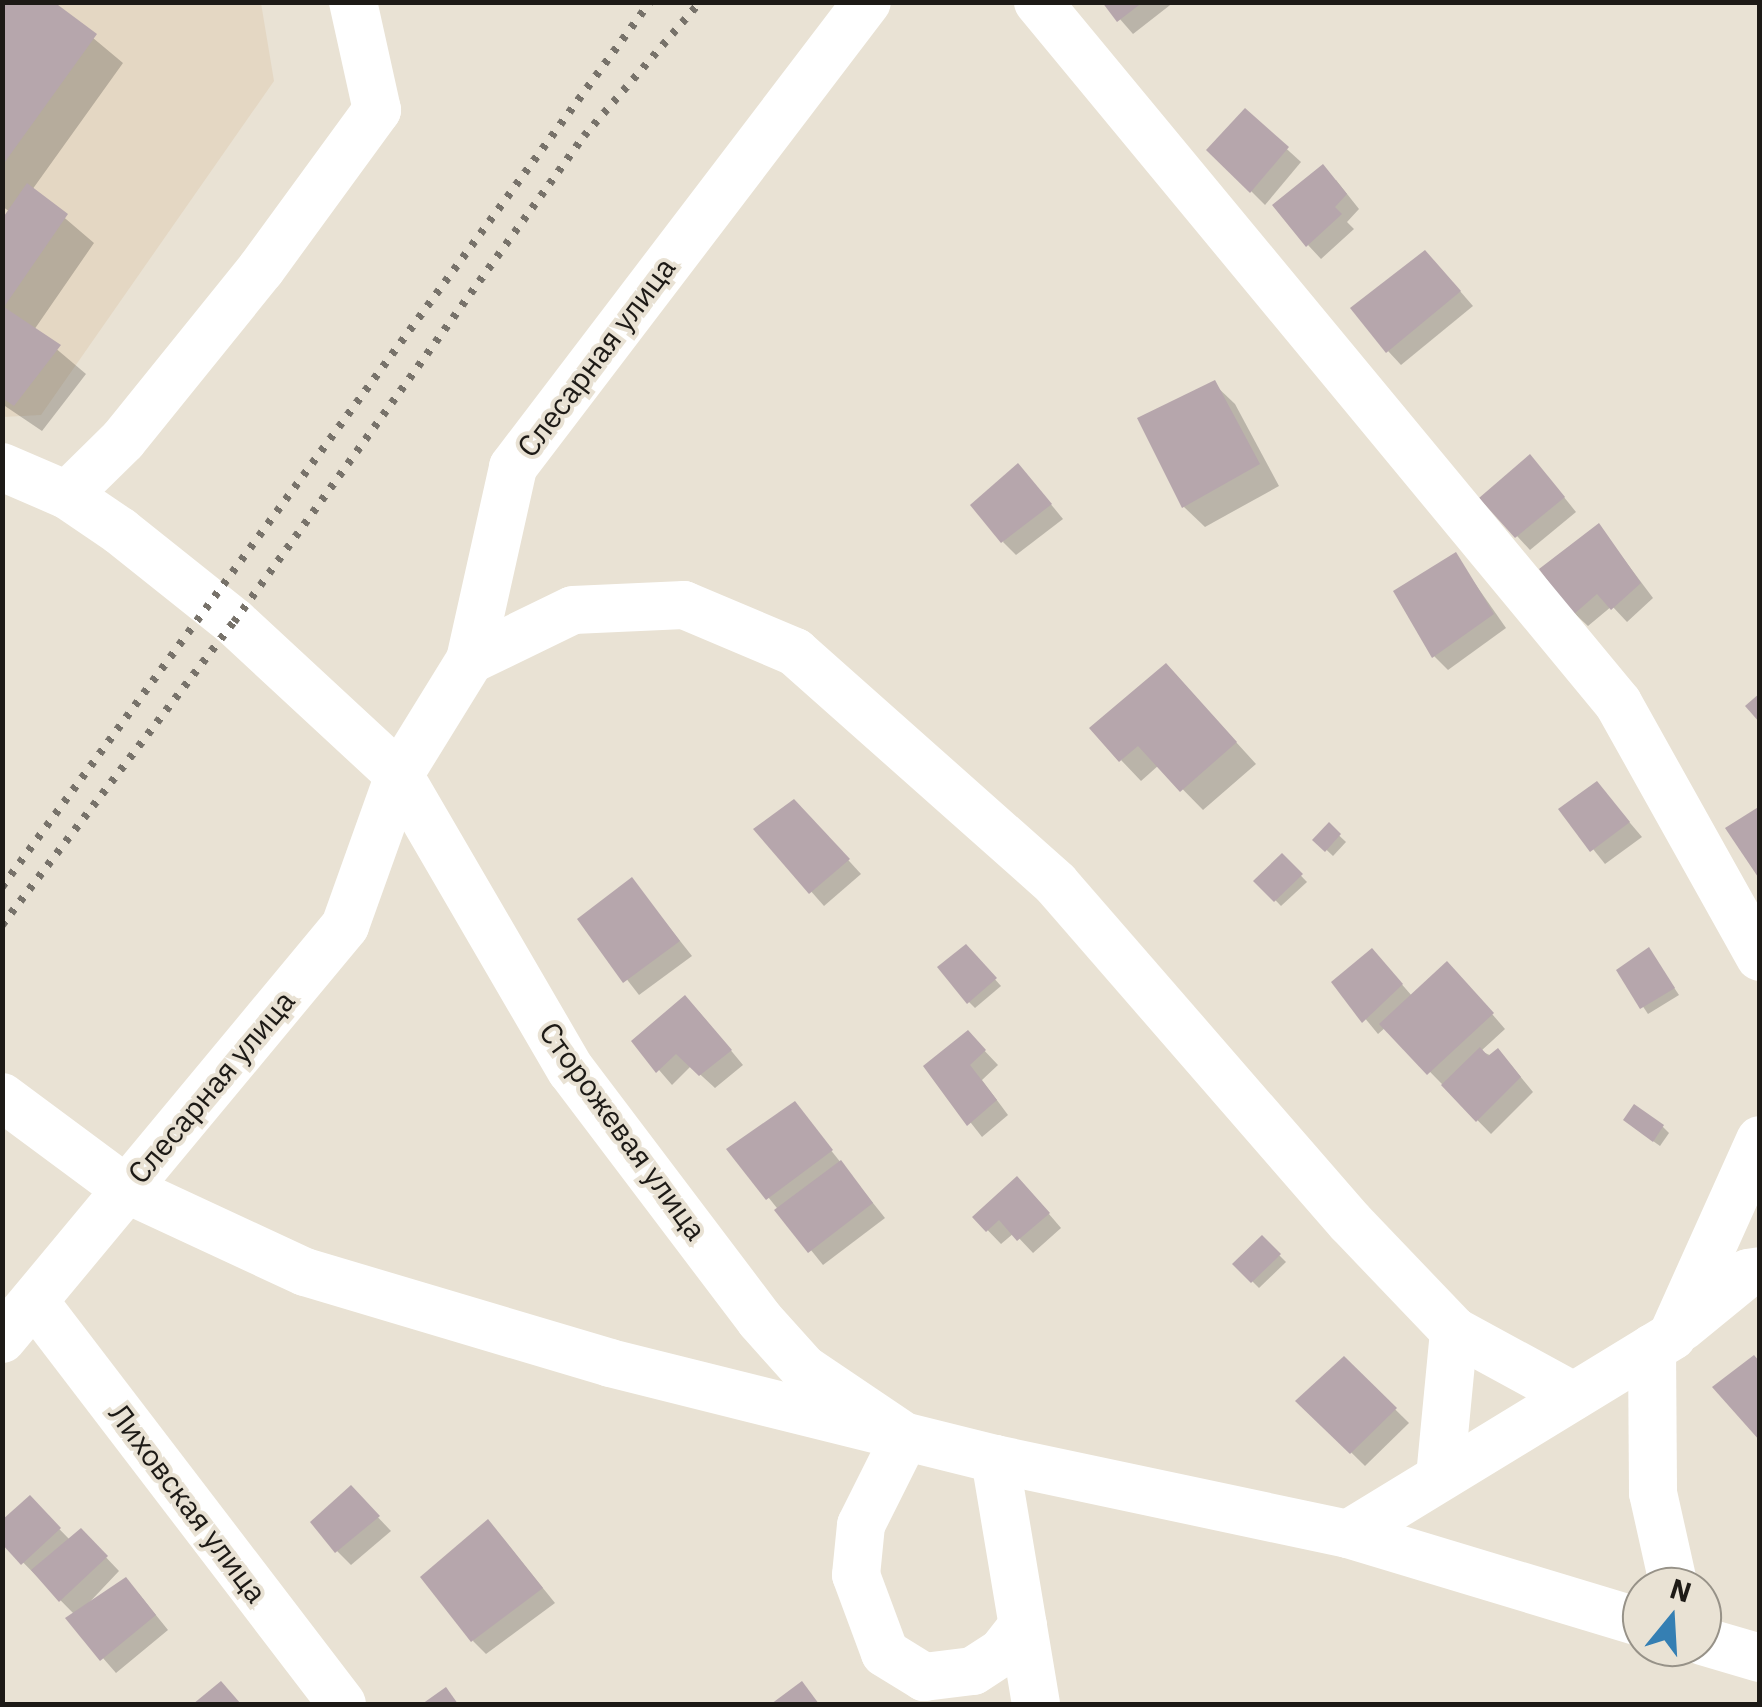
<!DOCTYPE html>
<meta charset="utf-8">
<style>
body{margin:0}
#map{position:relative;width:1762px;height:1707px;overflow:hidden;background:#e9e2d4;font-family:"IBM Plex Sans",sans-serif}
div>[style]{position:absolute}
.industrial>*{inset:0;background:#e4d7c3}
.shadow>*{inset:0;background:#0003}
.building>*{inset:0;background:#b6a6ac}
.minor>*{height:48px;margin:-24px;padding:0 24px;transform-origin:24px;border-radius:24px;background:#fff}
.rail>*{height:8px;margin-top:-4px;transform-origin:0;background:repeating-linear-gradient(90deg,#77726a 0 5px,transparent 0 15px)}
span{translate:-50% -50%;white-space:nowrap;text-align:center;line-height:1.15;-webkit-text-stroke:8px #e9e2d4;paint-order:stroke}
.street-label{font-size:30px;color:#1d1a16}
.frame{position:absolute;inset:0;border:5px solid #1d1a16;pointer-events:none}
.north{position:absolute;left:1622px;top:1567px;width:100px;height:100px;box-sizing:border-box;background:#e9e2d4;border:2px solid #979288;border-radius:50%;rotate:18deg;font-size:28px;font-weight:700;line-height:40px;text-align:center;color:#1d1a16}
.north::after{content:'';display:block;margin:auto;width:35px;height:45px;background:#357fb3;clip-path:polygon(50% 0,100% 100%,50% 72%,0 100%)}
</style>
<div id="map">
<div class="industrial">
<div style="clip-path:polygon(2px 3px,261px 3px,274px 81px,41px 415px,3px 417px)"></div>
</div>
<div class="shadow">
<div style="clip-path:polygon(2px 2px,50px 2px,123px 63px,32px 190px,94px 243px,34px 330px,86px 374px,42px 431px,2px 404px,2px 224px,10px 212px,2px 206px)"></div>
<div style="clip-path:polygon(1105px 2px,1174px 2px,1133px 34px)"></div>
<div style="clip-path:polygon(1245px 111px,1301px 162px,1265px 205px,1210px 150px)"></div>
<div style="clip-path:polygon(1336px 180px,1359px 209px,1347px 222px,1354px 229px,1321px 259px,1308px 245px)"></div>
<div style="clip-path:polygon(1439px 267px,1473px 306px,1401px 365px,1388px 351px)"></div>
<div style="clip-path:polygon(1214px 384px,1235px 404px,1279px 486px,1205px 527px,1184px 507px)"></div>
<div style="clip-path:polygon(1543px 471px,1576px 512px,1530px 550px,1482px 498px)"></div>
<div style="clip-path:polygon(1031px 480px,1063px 519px,1016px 555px,1003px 542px)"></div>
<div style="clip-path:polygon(1599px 526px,1653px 598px,1627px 622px,1612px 606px,1588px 626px,1574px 613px)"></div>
<div style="clip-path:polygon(1455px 555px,1506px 628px,1448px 670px,1434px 656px)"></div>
<div style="clip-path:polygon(1186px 687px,1256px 764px,1203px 810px,1159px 765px,1141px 781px,1121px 760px)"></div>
<div style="clip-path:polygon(1597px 784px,1642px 837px,1605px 864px,1561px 809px)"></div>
<div style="clip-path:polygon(807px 815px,861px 874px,824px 906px,756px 829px)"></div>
<div style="clip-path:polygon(1329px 826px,1346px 842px,1333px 856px,1316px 840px)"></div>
<div style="clip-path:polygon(1282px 856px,1307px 882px,1281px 906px,1257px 881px)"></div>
<div style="clip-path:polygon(632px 880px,692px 956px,639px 995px,580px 919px)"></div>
<div style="clip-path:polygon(966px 947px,1001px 986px,975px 1008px,969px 1002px)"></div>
<div style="clip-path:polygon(1649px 950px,1679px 995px,1648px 1014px,1619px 971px)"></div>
<div style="clip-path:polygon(1385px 965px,1412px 996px,1461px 978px,1505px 1029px,1481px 1051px,1511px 1065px,1533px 1092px,1491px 1134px,1386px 1027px,1378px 1034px,1335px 982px)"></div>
<div style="clip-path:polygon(699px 1012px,743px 1065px,715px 1088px,691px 1066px,672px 1085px,634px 1041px)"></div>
<div style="clip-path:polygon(981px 1047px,998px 1065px,982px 1080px,1008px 1115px,982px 1137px,927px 1067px)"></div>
<div style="clip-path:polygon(794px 1104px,885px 1218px,823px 1265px,730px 1150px)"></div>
<div style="clip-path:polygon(1632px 1126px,1663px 1127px,1669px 1133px,1660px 1146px)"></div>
<div style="clip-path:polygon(1031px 1193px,1061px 1228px,1033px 1253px,1014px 1233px,1001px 1244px,975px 1217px)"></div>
<div style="clip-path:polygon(1262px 1238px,1286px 1262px,1259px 1288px,1235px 1264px)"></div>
<div style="clip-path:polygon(1344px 1359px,1409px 1423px,1365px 1466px,1299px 1401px)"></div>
<div style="clip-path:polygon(351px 1489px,391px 1531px,351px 1565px,337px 1551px)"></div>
<div style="clip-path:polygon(30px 1499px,70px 1540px,81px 1531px,119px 1571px,84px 1608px,139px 1594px,168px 1630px,116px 1673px,69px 1619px,75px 1615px,2px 1541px)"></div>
<div style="clip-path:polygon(501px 1536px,555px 1603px,486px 1654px,473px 1641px)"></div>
</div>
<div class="building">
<div style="clip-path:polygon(2px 2px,54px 2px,97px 34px,2px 166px)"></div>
<div style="clip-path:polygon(1102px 2px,1143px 2px,1117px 22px)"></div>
<div style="clip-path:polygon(1245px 108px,1289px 147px,1250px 193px,1206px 150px)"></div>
<div style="clip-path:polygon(1323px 164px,1347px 194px,1335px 207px,1342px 214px,1306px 247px,1272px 205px)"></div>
<div style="clip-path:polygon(27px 183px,68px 214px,4px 307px,61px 345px,14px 406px,2px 398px,2px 219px)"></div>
<div style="clip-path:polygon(1425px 250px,1461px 291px,1386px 353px,1350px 308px)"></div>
<div style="clip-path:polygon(1215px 380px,1260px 464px,1182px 508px,1137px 418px)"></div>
<div style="clip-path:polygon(1530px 454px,1565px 497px,1515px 538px,1479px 498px)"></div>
<div style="clip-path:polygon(1018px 463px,1052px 504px,1001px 543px,970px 505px)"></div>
<div style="clip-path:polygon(1599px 523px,1641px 583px,1611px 610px,1597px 594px,1573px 615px,1539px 569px)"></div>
<div style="clip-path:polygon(1456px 552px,1494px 614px,1432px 658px,1393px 591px)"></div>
<div style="clip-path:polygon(1166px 663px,1237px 742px,1180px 792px,1138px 746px,1119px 762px,1089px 728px)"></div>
<div style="clip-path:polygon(1760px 693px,1760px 723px,1745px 706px)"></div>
<div style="clip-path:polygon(1597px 781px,1630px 822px,1590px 852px,1558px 809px)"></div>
<div style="clip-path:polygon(794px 799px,850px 859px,809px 894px,753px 829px)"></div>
<div style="clip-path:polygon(1760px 806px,1760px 880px,1725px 828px)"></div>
<div style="clip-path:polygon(1329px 822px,1341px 834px,1325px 852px,1312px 840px)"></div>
<div style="clip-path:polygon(1282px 853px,1303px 874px,1274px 902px,1253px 881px)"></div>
<div style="clip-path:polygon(632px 877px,680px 941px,623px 983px,577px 919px)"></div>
<div style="clip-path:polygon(966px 944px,997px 978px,967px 1004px,937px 967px)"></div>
<div style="clip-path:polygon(1649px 947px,1675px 988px,1640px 1009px,1616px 970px)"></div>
<div style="clip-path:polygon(1372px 948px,1403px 984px,1362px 1023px,1331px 982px)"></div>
<div style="clip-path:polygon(1447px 961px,1494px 1013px,1427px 1075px,1379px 1024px)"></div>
<div style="clip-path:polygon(685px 995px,732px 1050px,699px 1076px,676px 1054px,656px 1073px,631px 1041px)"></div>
<div style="clip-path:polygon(968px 1030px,986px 1050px,970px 1065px,997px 1100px,967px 1126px,923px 1066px)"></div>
<div style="clip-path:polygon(1480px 1047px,1488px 1056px,1498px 1048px,1521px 1077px,1476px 1122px,1441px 1085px)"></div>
<div style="clip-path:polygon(795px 1101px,833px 1150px,766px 1200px,726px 1149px)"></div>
<div style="clip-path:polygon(1634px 1104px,1664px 1125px,1653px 1142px,1623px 1120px)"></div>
<div style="clip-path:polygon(841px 1160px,873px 1203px,808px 1253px,774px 1210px)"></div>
<div style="clip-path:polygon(1017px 1176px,1050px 1213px,1017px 1241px,999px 1220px,986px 1232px,972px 1217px)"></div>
<div style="clip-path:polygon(1262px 1235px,1281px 1254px,1251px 1283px,1232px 1264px)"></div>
<div style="clip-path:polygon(1754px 1355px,1760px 1362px,1760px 1441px,1712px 1387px)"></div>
<div style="clip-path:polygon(1344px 1356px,1397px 1408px,1350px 1454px,1295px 1401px)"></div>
<div style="clip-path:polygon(351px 1485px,380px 1516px,335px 1553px,310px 1522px)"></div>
<div style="clip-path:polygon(30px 1495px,61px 1528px,21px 1565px,2px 1544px,2px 1520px)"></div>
<div style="clip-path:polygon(488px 1519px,543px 1588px,471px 1642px,420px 1577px)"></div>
<div style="clip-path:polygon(81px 1528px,108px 1556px,59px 1602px,31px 1570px)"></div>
<div style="clip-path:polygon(126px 1577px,156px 1615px,100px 1661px,65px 1618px)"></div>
<div style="clip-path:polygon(221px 1681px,241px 1704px,193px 1704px)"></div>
<div style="clip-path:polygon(802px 1681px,819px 1704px,771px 1704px)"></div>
<div style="clip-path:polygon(446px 1687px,458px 1704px,422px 1704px)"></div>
</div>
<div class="minor">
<div style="left:1038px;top:2px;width:910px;rotate:50.4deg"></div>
<div style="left:1618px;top:703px;width:291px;rotate:60.8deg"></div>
<div style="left:2px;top:467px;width:71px;rotate:23.3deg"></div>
<div style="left:67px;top:495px;width:64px;rotate:34.2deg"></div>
<div style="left:120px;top:531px;width:146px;rotate:38.6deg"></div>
<div style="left:234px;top:622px;width:225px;rotate:42.8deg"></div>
<div style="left:399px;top:775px;width:341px;rotate:59.8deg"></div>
<div style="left:571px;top:1070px;width:313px;rotate:52.9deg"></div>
<div style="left:760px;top:1320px;width:64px;rotate:48.1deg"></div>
<div style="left:803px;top:1368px;width:123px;rotate:34.1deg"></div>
<div style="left:905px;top:1437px;width:98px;rotate:116.6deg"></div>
<div style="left:861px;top:1525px;width:50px;rotate:95.7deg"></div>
<div style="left:856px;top:1575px;width:83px;rotate:69.6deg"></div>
<div style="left:885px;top:1653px;width:46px;rotate:31.6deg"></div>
<div style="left:924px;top:1677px;width:49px;rotate:-7deg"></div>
<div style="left:973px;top:1671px;width:35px;rotate:-33deg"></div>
<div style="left:1002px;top:1652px;width:34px;rotate:-52deg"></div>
<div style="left:67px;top:495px;width:78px;rotate:-44.5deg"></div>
<div style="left:123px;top:440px;width:220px;rotate:-51.1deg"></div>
<div style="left:261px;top:269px;width:197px;rotate:-53.9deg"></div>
<div style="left:377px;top:110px;width:111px;rotate:-102.5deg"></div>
<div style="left:470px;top:660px;width:114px;rotate:-25.9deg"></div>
<div style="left:573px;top:610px;width:111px;rotate:-2.6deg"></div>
<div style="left:684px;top:605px;width:121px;rotate:22.9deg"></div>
<div style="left:795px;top:652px;width:349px;rotate:41.6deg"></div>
<div style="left:1056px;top:884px;width:448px;rotate:49deg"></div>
<div style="left:1350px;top:1222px;width:151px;rotate:46.3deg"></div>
<div style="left:1454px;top:1331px;width:136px;rotate:28.6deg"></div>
<div style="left:2px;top:1097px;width:154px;rotate:36.6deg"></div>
<div style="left:126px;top:1189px;width:197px;rotate:24.9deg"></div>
<div style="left:305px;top:1272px;width:318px;rotate:16.6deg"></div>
<div style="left:610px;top:1363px;width:397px;rotate:14deg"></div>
<div style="left:995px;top:1459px;width:361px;rotate:12deg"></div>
<div style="left:1348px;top:1534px;width:307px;rotate:16.8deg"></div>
<div style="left:34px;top:1301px;width:507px;rotate:52.61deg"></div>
<div style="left:1682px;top:1327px;width:85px;rotate:-39.3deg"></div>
<div style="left:1748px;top:1273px;width:12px;rotate:-9deg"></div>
<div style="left:2px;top:1339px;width:537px;rotate:-50.29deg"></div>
<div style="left:345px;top:926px;width:160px;rotate:-70.3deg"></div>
<div style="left:399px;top:775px;width:135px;rotate:-58.3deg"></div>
<div style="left:470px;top:660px;width:198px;rotate:-77.4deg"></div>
<div style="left:513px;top:467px;width:584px;rotate:-52.72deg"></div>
<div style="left:1652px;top:1348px;width:145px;rotate:89.6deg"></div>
<div style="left:1653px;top:1493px;width:96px;rotate:77.4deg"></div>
<div style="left:995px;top:1459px;width:248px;rotate:80.5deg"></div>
<div style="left:1440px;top:1477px;width:147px;rotate:-84.5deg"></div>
<div style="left:1348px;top:1534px;width:380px;rotate:-31.4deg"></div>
<div style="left:1672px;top:1336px;width:215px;rotate:-65.8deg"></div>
<div style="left:1702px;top:1641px;width:60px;rotate:16.3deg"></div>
</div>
<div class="rail">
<div style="left:2px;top:887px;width:1097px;rotate:-53.79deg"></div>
<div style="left:2px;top:925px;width:382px;rotate:-52.6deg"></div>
<div style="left:234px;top:622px;width:599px;rotate:-54.24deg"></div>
<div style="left:584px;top:136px;width:177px;rotate:-49.1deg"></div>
</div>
<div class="street-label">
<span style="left:596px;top:357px;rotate:-53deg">Слесарная улица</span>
<span style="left:211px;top:1087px;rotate:-50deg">Слесарная улица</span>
<span style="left:623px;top:1131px;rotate:54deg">Сторожевая улица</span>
<span style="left:188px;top:1503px;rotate:53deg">Лиховская улица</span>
</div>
<div class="frame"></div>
<div class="north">N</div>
</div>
